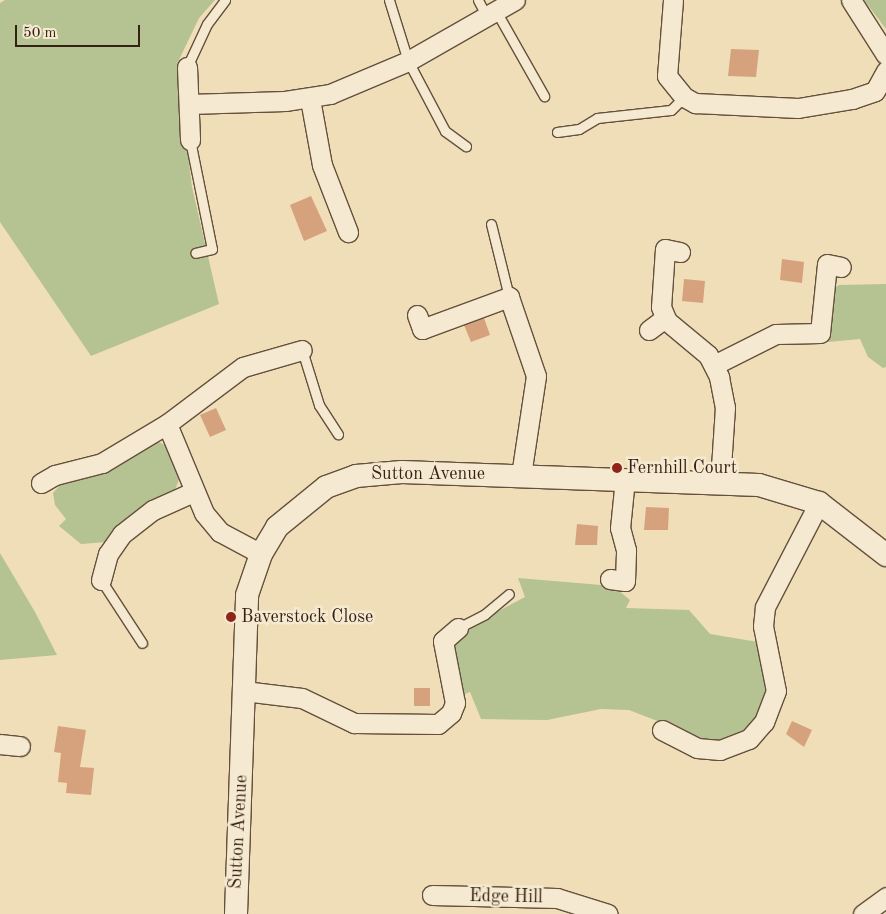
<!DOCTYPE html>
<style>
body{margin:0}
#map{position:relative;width:886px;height:914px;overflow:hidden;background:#f0deb8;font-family:"Old Standard TT",serif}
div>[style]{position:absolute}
.green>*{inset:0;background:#b5c292}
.building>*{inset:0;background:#d6a27d}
.roads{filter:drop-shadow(1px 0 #64503c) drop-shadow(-1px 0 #64503c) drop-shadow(0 1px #64503c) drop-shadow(0 -1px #64503c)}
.service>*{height:9px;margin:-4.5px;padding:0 4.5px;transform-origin:4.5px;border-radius:4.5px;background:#f5ead1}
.minor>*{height:19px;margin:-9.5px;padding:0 9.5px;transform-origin:9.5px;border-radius:9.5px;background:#f5ead1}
.tertiary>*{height:22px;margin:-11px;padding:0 11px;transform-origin:11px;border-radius:11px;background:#f5ead1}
.dots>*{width:14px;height:14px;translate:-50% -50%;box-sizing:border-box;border:2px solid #f5ead1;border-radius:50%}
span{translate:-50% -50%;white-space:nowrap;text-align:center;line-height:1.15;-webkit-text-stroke:5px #f5ead1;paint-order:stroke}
.poi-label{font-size:18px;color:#352113}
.left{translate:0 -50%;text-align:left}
.street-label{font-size:18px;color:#352113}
.scale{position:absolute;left:15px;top:25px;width:125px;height:22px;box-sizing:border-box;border:2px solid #352113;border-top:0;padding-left:6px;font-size:15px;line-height:18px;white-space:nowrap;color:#352113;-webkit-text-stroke:4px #f5ead1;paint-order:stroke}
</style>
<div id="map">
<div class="green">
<div style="clip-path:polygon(5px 0,215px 0,199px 18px,177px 64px,192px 187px,219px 304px,91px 356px,0 222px,0 3px)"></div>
<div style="clip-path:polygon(864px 0,886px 0,886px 29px)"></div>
<div style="clip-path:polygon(886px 284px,886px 367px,883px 368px,868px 357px,860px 339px,828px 342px,831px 290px,839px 285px)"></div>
<div style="clip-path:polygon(157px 441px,168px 447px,180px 477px,175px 490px,106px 542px,81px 544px,59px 526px,66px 519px,55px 505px,53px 493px,62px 483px)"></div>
<div style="clip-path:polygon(0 553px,35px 612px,57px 655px,0 660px)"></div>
<div style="clip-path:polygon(518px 578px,613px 586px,630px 600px,626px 608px,689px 610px,710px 634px,758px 642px,769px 692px,758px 718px,740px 736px,726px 741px,709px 741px,629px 710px,601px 709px,547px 720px,481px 719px,470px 692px,459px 696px,450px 637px,525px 597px)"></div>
</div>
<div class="building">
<div style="clip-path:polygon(731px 49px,759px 50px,756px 77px,728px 76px)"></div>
<div style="clip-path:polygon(311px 196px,327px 231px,304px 241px,290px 205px)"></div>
<div style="clip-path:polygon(782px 259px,804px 262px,802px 283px,780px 280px)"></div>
<div style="clip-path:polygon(684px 279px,705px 281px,703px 303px,682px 301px)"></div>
<div style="clip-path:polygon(484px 318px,490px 335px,471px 342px,464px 325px)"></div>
<div style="clip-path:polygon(216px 408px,226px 430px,210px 437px,200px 415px)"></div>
<div style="clip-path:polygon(646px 507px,669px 508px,668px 530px,644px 530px)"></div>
<div style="clip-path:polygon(577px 524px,598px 526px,597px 545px,575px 545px)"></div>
<div style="clip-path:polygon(414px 688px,430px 688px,430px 706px,414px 706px)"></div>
<div style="clip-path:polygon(792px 721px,812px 730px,804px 747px,786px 734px)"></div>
<div style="clip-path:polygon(58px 726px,86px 730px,80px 767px,94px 768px,91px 795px,66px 793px,67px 783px,58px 782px,61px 753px,54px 752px)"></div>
</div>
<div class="roads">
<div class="service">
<div style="left:389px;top:0;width:64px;rotate:72.7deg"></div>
<div style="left:408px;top:61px;width:79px;rotate:62.1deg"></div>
<div style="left:445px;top:131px;width:26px;rotate:36deg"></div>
<div style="left:478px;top:0;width:19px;rotate:62deg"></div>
<div style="left:496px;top:11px;width:98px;rotate:60.5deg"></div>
<div style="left:187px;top:67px;width:47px;rotate:-65.1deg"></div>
<div style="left:207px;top:24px;width:30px;rotate:-53deg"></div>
<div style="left:557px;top:132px;width:22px;rotate:-8deg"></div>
<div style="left:579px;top:129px;width:21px;rotate:-31deg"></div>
<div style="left:597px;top:118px;width:74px;rotate:-6.2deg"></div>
<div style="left:671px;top:110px;width:18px;rotate:-45deg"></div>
<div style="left:190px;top:140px;width:111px;rotate:78.6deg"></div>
<div style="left:212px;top:249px;width:17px;rotate:167deg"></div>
<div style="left:491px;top:224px;width:75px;rotate:76.1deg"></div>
<div style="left:302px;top:350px;width:58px;rotate:72.8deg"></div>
<div style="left:319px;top:405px;width:35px;rotate:57deg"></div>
<div style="left:101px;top:580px;width:75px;rotate:56.9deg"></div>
<div style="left:458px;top:628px;width:30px;rotate:-27deg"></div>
<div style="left:485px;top:614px;width:31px;rotate:-40deg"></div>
</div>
<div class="minor">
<div style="left:673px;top:0;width:76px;rotate:94.5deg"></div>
<div style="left:667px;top:76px;width:27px;rotate:51deg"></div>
<div style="left:684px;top:97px;width:13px;rotate:29deg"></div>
<div style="left:695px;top:103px;width:103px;rotate:2.8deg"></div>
<div style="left:798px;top:108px;width:55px;rotate:-9.5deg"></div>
<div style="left:852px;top:99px;width:24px;rotate:-19deg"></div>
<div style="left:875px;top:91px;width:23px;rotate:-61deg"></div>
<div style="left:851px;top:0;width:65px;rotate:57.5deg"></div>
<div style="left:187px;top:67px;width:73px;rotate:87.6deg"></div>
<div style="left:310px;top:99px;width:67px;rotate:79.7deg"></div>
<div style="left:322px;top:165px;width:72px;rotate:68.8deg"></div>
<div style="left:189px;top:104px;width:96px;rotate:-1.8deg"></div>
<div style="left:285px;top:101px;width:46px;rotate:-8.8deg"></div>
<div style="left:330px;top:94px;width:85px;rotate:-22.9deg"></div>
<div style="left:408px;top:61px;width:123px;rotate:-29.7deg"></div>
<div style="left:680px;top:252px;width:15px;rotate:-169deg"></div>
<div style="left:665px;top:249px;width:58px;rotate:93.9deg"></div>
<div style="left:661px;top:307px;width:15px;rotate:67deg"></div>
<div style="left:667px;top:321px;width:53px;rotate:39.7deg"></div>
<div style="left:708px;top:355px;width:25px;rotate:63deg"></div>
<div style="left:719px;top:377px;width:31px;rotate:79deg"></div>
<div style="left:725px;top:407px;width:75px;rotate:93.8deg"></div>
<div style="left:417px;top:315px;width:15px;rotate:70deg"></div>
<div style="left:422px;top:329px;width:93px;rotate:-20.2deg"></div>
<div style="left:509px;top:297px;width:83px;rotate:71.1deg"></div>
<div style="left:536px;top:376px;width:100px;rotate:98.6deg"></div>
<div style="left:649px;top:330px;width:20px;rotate:-37deg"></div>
<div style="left:714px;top:365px;width:69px;rotate:-26.6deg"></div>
<div style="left:776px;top:334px;width:44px;rotate:-1.3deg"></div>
<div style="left:820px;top:333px;width:69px;rotate:-84.2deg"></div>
<div style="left:827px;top:264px;width:14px;rotate:12deg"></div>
<div style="left:167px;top:424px;width:95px;rotate:-36.9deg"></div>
<div style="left:243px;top:367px;width:61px;rotate:-16.1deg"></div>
<div style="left:41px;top:483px;width:16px;rotate:-30deg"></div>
<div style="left:55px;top:475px;width:49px;rotate:-14.3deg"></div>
<div style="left:102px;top:463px;width:76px;rotate:-31deg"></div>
<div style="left:167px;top:424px;width:96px;rotate:67.4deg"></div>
<div style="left:204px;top:513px;width:25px;rotate:50deg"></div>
<div style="left:220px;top:532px;width:47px;rotate:28.2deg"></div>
<div style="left:610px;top:579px;width:15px;rotate:8deg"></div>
<div style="left:625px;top:581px;width:31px;rotate:-88deg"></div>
<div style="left:626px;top:550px;width:23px;rotate:-105deg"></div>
<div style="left:620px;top:528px;width:49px;rotate:-84.2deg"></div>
<div style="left:101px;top:580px;width:27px;rotate:-75deg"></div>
<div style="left:108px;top:554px;width:24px;rotate:-55deg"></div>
<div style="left:122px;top:534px;width:39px;rotate:-38deg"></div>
<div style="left:153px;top:510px;width:44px;rotate:-24.2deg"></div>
<div style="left:244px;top:691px;width:58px;rotate:6.9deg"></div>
<div style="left:302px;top:698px;width:58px;rotate:25.7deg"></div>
<div style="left:354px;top:723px;width:84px;rotate:0.7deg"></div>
<div style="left:438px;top:724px;width:17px;rotate:-40deg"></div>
<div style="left:451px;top:713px;width:11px;rotate:-68deg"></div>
<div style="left:455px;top:703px;width:63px;rotate:-101deg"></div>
<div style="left:443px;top:641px;width:20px;rotate:-41deg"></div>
<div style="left:662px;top:730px;width:39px;rotate:27deg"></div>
<div style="left:697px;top:748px;width:23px;rotate:5deg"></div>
<div style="left:720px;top:750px;width:31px;rotate:-21deg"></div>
<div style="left:749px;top:739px;width:23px;rotate:-49deg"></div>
<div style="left:764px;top:722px;width:33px;rotate:-69deg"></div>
<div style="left:776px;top:691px;width:66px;rotate:-101.3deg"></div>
<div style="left:763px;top:626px;width:19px;rotate:-84deg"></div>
<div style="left:765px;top:607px;width:117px;rotate:-62.6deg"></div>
<div style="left:0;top:744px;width:20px;rotate:6deg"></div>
<div style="left:432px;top:895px;width:125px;rotate:1.4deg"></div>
<div style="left:557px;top:898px;width:53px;rotate:17.4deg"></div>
<div style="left:863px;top:914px;width:29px;rotate:-36deg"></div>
</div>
<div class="tertiary">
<div style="left:236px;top:914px;width:319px;rotate:-88deg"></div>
<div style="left:247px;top:595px;width:43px;rotate:-71.1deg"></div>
<div style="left:261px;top:554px;width:31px;rotate:-59deg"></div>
<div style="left:277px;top:527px;width:63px;rotate:-39.2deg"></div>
<div style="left:326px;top:487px;width:32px;rotate:-20deg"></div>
<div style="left:356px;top:476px;width:46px;rotate:-5deg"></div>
<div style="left:402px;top:472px;width:357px;rotate:2.1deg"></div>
<div style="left:759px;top:485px;width:63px;rotate:16.7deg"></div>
<div style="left:819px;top:503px;width:85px;rotate:37.8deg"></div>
</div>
</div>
<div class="dots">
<div style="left:617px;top:468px;background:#8f2418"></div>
<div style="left:231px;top:617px;background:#8f2418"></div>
</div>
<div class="poi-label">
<span class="left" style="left:627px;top:468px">Fernhill Court</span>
<span class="left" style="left:241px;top:617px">Baverstock Close</span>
</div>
<div class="street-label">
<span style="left:428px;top:474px">Sutton Avenue</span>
<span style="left:239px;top:832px;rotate:-87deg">Sutton Avenue</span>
<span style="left:506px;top:897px;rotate:1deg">Edge Hill</span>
</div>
<div class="scale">50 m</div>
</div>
